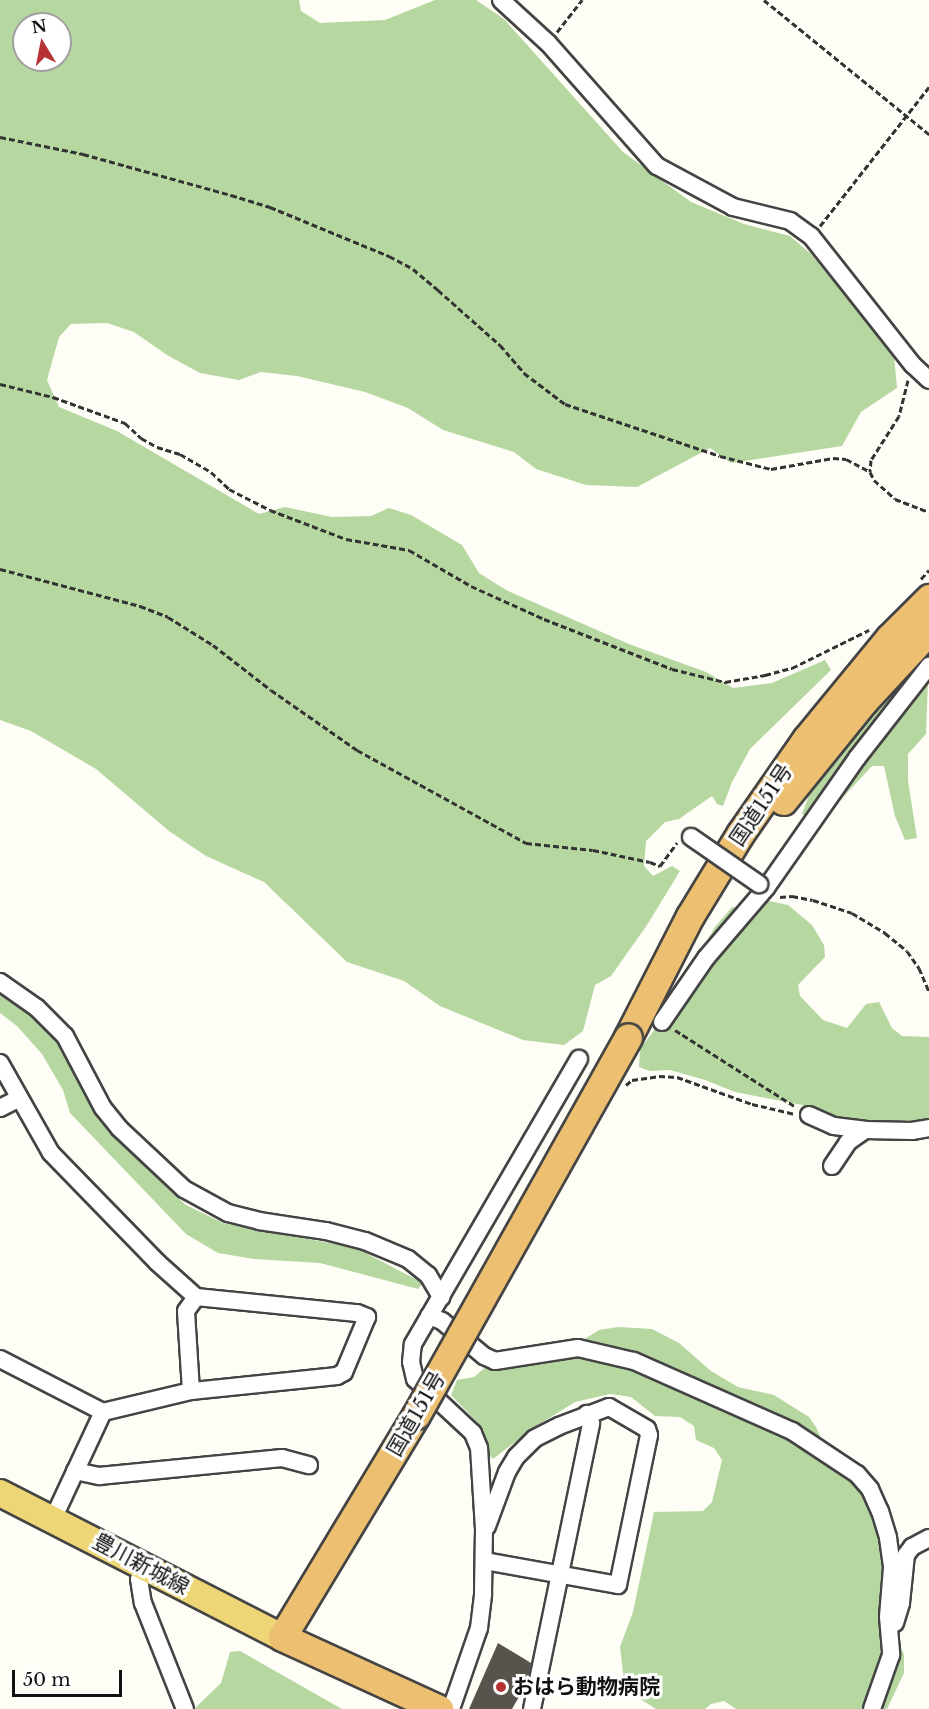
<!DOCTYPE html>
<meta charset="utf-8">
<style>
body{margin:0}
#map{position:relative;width:929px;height:1709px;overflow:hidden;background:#fefdf6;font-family:"Libre Baskerville","Noto Sans JP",serif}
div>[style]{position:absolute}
.forest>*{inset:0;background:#b7d7a1}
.building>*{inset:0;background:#59534e}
.path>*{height:3px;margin-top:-1.5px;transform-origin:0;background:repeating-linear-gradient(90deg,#333 0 6px,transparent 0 9px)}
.roads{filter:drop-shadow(2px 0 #444) drop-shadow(-2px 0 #444) drop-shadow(0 2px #444) drop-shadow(0 -2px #444)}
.minor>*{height:16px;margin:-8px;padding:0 8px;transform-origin:8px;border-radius:8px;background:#fff}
.primary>*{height:26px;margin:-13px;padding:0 13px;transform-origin:13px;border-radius:13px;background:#eed676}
.trunk>*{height:27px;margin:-13.5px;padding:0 13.5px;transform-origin:13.5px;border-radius:13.5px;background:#ecc070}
.bridges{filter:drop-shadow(2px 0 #444) drop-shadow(-2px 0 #444) drop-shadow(0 2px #444) drop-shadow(0 -2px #444)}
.minor-bridge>*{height:16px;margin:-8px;padding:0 8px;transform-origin:8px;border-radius:8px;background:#fff}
.trunk-bridge>*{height:27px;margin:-13.5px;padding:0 13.5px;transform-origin:13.5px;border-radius:13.5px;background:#ecc070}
.dots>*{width:16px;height:16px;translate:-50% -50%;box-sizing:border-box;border:3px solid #fff;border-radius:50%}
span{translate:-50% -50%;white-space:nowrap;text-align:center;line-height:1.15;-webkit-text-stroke:6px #fff;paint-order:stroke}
.street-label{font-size:21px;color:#111}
.poi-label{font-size:21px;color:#111;font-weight:700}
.left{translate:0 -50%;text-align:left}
.north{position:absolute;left:12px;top:12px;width:60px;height:60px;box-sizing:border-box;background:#fff;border:2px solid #a0a0a0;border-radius:50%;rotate:350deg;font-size:16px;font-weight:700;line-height:24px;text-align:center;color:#111}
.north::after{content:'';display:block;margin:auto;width:21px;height:27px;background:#b73333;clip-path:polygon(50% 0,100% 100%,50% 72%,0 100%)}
.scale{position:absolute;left:12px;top:1670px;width:110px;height:27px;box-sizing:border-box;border:3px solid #111;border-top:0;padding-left:8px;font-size:18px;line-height:21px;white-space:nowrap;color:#111;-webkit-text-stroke:4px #fff;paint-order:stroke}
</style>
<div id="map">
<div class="forest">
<div style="clip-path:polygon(evenodd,0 0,299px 0,301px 11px,320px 23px,385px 20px,435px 0,476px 0,504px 19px,623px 152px,691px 202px,744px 224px,790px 236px,811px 254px,894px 355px,897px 388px,861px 412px,842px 446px,731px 463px,710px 448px,637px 487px,586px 485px,536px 469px,514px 452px,443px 430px,408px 408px,365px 392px,297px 376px,261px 372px,239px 380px,200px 373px,167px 355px,134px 332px,107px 323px,71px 324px,59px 337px,47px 380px,59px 407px,117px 431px,259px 514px,285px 507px,332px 517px,371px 516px,389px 508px,411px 515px,462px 545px,479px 573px,506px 590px,629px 644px,706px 672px,733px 688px,772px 683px,825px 660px,831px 670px,750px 749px,732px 782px,723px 806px,717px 804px,712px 796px,679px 819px,665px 822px,646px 841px,644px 866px,653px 876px,672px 866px,680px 871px,647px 925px,611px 976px,595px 985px,583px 1031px,564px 1045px,523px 1040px,440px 1006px,404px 981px,347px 962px,264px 882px,206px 856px,169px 831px,96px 769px,31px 731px,0 720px,0 0,24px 24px,60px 24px,60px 60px,24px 60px,24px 24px)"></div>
<div style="clip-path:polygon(929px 654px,926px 734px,908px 754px,908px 781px,917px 838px,905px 840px,895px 816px,884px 766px,872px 766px,821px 821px,802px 814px,810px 793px,871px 717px)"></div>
<div style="clip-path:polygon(769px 901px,788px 905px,812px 925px,824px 945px,825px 957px,798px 985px,800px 996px,823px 1020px,847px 1028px,866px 1004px,879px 1002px,892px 1028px,902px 1036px,929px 1037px,929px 1120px,924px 1123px,847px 1124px,802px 1105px,735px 1092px,705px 1080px,670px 1070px,650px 1071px,639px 1067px,640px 1049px,655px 1029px,715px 927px,732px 907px,756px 909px)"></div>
<div style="clip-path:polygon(0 988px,41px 1022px,63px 1050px,103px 1125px,127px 1142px,165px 1186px,186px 1205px,223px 1223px,356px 1248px,423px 1283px,418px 1289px,320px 1263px,254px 1259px,218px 1253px,186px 1234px,70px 1113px,63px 1090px,42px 1054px,17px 1026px,0 1013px)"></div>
<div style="clip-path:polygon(618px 1327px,652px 1329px,679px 1343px,711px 1371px,738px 1387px,774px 1395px,809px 1417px,816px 1427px,824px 1445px,857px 1485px,885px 1548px,897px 1637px,904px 1655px,904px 1673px,887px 1709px,736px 1709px,724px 1701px,711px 1704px,705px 1709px,656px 1709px,625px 1689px,620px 1647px,633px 1612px,654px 1512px,703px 1511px,712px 1502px,722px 1460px,714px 1448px,696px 1440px,694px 1426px,680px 1417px,655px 1416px,631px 1397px,610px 1394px,575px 1402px,533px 1428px,493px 1459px,489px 1455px,483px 1428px,451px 1395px,457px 1380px,474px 1377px,487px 1366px,577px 1351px,583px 1340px,599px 1330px)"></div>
<div style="clip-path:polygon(240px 1651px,342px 1709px,194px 1709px,221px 1683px,230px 1652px)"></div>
</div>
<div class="building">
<div style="clip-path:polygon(498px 1643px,531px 1663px,527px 1683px,512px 1709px,469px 1709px)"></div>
</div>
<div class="path">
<div style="left:764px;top:0;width:213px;rotate:39.1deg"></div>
<div style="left:557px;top:32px;width:41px;rotate:-52deg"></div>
<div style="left:0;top:137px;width:85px;rotate:11.6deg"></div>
<div style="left:83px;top:154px;width:154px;rotate:15.5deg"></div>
<div style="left:231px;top:195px;width:41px;rotate:17.1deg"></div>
<div style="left:270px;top:207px;width:129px;rotate:22.4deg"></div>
<div style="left:389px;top:256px;width:27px;rotate:28deg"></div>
<div style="left:413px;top:269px;width:33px;rotate:40deg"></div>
<div style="left:438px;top:290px;width:83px;rotate:41.6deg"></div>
<div style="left:500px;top:345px;width:37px;rotate:49deg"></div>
<div style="left:524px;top:373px;width:51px;rotate:37.1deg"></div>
<div style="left:565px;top:404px;width:163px;rotate:18.5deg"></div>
<div style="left:720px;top:456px;width:53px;rotate:14.3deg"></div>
<div style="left:771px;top:469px;width:63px;rotate:-10.1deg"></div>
<div style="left:833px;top:458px;width:13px;rotate:4deg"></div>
<div style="left:846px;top:459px;width:27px;rotate:28deg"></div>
<div style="left:820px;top:226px;width:177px;rotate:-51.9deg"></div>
<div style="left:908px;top:380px;width:37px;rotate:104deg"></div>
<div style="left:899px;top:416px;width:52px;rotate:122.5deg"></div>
<div style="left:871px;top:460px;width:12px;rotate:95deg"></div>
<div style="left:870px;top:472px;width:9px;rotate:63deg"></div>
<div style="left:874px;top:480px;width:28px;rotate:42deg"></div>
<div style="left:895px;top:499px;width:36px;rotate:21deg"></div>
<div style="left:0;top:384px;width:55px;rotate:13.8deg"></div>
<div style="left:53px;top:397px;width:77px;rotate:19.9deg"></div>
<div style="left:125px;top:423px;width:22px;rotate:43deg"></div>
<div style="left:141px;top:438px;width:18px;rotate:29deg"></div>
<div style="left:157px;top:447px;width:24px;rotate:17deg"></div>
<div style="left:180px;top:454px;width:36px;rotate:30deg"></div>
<div style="left:211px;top:472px;width:25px;rotate:43deg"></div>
<div style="left:229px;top:489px;width:46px;rotate:27.1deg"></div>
<div style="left:270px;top:510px;width:81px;rotate:20.9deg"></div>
<div style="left:346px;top:539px;width:64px;rotate:9.9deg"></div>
<div style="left:409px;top:550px;width:72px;rotate:30.1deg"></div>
<div style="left:471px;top:586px;width:80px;rotate:24.3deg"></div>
<div style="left:544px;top:619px;width:137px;rotate:21.3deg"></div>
<div style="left:672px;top:669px;width:55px;rotate:13.8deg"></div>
<div style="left:725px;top:682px;width:41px;rotate:-9.9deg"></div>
<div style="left:765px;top:675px;width:28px;rotate:-15deg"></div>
<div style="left:792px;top:668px;width:86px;rotate:-26.3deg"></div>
<div style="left:0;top:569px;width:145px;rotate:14.8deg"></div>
<div style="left:140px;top:606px;width:30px;rotate:21deg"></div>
<div style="left:168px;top:617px;width:53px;rotate:31.9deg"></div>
<div style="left:213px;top:645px;width:73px;rotate:37.8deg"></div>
<div style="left:271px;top:690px;width:105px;rotate:34.9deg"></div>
<div style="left:357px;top:750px;width:193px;rotate:28.8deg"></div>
<div style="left:526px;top:843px;width:67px;rotate:6deg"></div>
<div style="left:593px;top:850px;width:58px;rotate:11.9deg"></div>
<div style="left:650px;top:862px;width:11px;rotate:22deg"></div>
<div style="left:660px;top:866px;width:29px;rotate:-54deg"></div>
<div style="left:921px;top:579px;width:12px;rotate:-48deg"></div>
<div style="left:780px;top:897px;width:12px;rotate:-5deg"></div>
<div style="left:792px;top:896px;width:21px;rotate:11deg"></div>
<div style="left:813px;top:900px;width:41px;rotate:18.4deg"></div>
<div style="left:852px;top:913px;width:39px;rotate:31deg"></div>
<div style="left:885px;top:933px;width:28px;rotate:39deg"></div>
<div style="left:907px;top:951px;width:21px;rotate:55deg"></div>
<div style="left:919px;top:968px;width:25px;rotate:67deg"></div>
<div style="left:675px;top:1030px;width:143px;rotate:32.5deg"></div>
<div style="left:626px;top:1085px;width:8px;rotate:-40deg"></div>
<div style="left:632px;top:1080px;width:27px;rotate:-8deg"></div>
<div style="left:659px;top:1076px;width:18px;rotate:3deg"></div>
<div style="left:677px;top:1077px;width:80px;rotate:19.8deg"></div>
<div style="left:752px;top:1104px;width:44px;rotate:13.1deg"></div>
</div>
<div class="roads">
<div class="minor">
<div style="left:501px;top:0;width:64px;rotate:42.5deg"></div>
<div style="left:548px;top:43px;width:164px;rotate:48.5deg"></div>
<div style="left:657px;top:166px;width:86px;rotate:28.3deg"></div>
<div style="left:733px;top:207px;width:59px;rotate:13.8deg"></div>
<div style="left:790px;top:221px;width:26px;rotate:36deg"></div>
<div style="left:811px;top:236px;width:164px;rotate:51.7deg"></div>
<div style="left:913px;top:365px;width:22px;rotate:43deg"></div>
<div style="left:0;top:982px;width:45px;rotate:35.1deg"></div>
<div style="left:37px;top:1008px;width:40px;rotate:45deg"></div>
<div style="left:65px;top:1036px;width:81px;rotate:62.2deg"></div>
<div style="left:103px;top:1108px;width:26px;rotate:51deg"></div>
<div style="left:119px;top:1128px;width:89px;rotate:43.2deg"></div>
<div style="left:184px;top:1189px;width:50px;rotate:28.6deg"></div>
<div style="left:228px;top:1213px;width:32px;rotate:14deg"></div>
<div style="left:259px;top:1221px;width:68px;rotate:8.5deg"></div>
<div style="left:326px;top:1231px;width:40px;rotate:14.4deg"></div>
<div style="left:365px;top:1241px;width:47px;rotate:22.7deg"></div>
<div style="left:408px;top:1259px;width:26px;rotate:39deg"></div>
<div style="left:428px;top:1275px;width:26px;rotate:59deg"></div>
<div style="left:662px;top:1022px;width:78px;rotate:-55.5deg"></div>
<div style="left:706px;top:958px;width:92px;rotate:-49.4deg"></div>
<div style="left:766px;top:888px;width:159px;rotate:-55deg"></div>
<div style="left:857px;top:758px;width:117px;rotate:-52deg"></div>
<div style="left:0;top:1063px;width:103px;rotate:60.5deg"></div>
<div style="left:51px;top:1153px;width:153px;rotate:45.8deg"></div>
<div style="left:158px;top:1263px;width:51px;rotate:41.8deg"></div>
<div style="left:196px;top:1297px;width:162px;rotate:5.7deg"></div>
<div style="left:357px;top:1313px;width:11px;rotate:22deg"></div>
<div style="left:367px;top:1317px;width:60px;rotate:112.7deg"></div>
<div style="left:344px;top:1372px;width:8px;rotate:150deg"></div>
<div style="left:337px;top:1376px;width:147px;rotate:174.1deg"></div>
<div style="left:191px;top:1391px;width:90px;rotate:166.6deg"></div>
<div style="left:103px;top:1412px;width:116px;rotate:-152.8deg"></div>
<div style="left:0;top:1108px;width:22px;rotate:-27deg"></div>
<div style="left:809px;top:1115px;width:27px;rotate:24deg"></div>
<div style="left:834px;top:1126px;width:31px;rotate:7deg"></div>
<div style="left:832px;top:1166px;width:29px;rotate:-56deg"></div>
<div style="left:848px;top:1142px;width:21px;rotate:-35deg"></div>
<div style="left:865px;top:1130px;width:47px;rotate:1.2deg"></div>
<div style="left:912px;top:1131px;width:17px;rotate:-10deg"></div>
<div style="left:429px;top:1316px;width:14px;rotate:21deg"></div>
<div style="left:442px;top:1321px;width:55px;rotate:39.8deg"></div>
<div style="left:484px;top:1356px;width:12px;rotate:24deg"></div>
<div style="left:495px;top:1361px;width:84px;rotate:-8.9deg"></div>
<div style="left:578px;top:1348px;width:57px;rotate:13.1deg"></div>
<div style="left:634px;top:1361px;width:173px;rotate:23.9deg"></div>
<div style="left:792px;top:1431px;width:78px;rotate:33.5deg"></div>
<div style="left:857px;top:1474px;width:20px;rotate:49deg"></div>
<div style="left:870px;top:1489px;width:24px;rotate:66deg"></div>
<div style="left:880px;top:1511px;width:28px;rotate:73deg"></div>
<div style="left:888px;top:1538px;width:30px;rotate:82deg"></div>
<div style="left:892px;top:1568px;width:49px;rotate:94.7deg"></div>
<div style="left:888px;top:1617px;width:38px;rotate:85deg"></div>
<div style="left:891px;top:1655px;width:57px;rotate:109.4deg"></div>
<div style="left:191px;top:1391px;width:80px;rotate:-93.6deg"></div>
<div style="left:186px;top:1311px;width:17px;rotate:-54deg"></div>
<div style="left:75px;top:1471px;width:25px;rotate:12deg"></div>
<div style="left:99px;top:1476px;width:184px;rotate:-5.6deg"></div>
<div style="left:282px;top:1458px;width:28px;rotate:15deg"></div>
<div style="left:53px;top:1519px;width:118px;rotate:-65deg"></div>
<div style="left:485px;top:1561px;width:135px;rotate:10.2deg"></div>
<div style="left:618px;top:1585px;width:153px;rotate:-78.3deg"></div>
<div style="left:649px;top:1435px;width:6px;rotate:-108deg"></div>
<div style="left:647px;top:1429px;width:44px;rotate:-149.9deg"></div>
<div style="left:609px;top:1407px;width:53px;rotate:159.2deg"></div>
<div style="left:559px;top:1426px;width:28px;rotate:153deg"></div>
<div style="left:534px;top:1439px;width:25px;rotate:135deg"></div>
<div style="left:516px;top:1457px;width:17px;rotate:121deg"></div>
<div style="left:507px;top:1472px;width:58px;rotate:110.3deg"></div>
<div style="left:145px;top:1566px;width:14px;rotate:115deg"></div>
<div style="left:139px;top:1579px;width:24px;rotate:81deg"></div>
<div style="left:143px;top:1603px;width:114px;rotate:68.4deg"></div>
<div style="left:895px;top:1623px;width:21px;rotate:-73deg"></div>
<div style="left:901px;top:1603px;width:48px;rotate:-84.1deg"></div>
<div style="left:906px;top:1555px;width:10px;rotate:-53deg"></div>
<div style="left:912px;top:1547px;width:19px;rotate:-28deg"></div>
<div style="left:451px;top:1709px;width:86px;rotate:-70.9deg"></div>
<div style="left:479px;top:1628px;width:35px;rotate:-83deg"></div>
<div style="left:483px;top:1593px;width:64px;rotate:-89.1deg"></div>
<div style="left:484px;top:1529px;width:81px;rotate:-93.5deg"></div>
<div style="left:479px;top:1448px;width:16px;rotate:-112deg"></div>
<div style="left:473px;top:1433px;width:79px;rotate:-137deg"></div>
<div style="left:415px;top:1379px;width:17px;rotate:-103deg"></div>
<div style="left:411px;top:1362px;width:18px;rotate:-84deg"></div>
<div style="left:413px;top:1344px;width:330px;rotate:-59.8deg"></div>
<div style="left:532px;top:1709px;width:292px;rotate:-78.3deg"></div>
<div style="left:591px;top:1423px;width:10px;rotate:-114deg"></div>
</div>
<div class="primary">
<div style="left:0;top:1493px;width:317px;rotate:27.1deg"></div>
</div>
<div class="trunk">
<div style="left:783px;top:801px;width:129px;rotate:-51deg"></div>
<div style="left:864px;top:701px;width:96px;rotate:-47.1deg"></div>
<div style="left:628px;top:1037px;width:136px;rotate:-62.9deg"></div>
<div style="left:690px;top:916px;width:96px;rotate:-58.6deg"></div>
<div style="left:740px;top:834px;width:116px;rotate:-55.2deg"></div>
<div style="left:806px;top:739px;width:131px;rotate:-50.6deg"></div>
<div style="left:889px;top:638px;width:57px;rotate:-45deg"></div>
<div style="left:416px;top:1415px;width:259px;rotate:121.1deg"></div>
<div style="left:282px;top:1637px;width:173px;rotate:24.6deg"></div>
</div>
</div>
<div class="bridges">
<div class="minor-bridge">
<div style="left:691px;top:837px;width:83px;rotate:34.7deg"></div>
</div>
<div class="trunk-bridge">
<div style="left:416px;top:1415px;width:433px;rotate:-60.7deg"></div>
</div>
</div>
<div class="dots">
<div style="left:501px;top:1687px;background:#b73333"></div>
</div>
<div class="street-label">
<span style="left:761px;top:805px;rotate:-56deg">国道151号</span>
<span style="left:416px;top:1414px;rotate:-60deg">国道151号</span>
<span style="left:141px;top:1564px;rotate:28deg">豊川新城線</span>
</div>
<div class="poi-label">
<span class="left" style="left:513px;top:1687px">おはら動物病院</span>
</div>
<div class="north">N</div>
<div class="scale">50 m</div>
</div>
